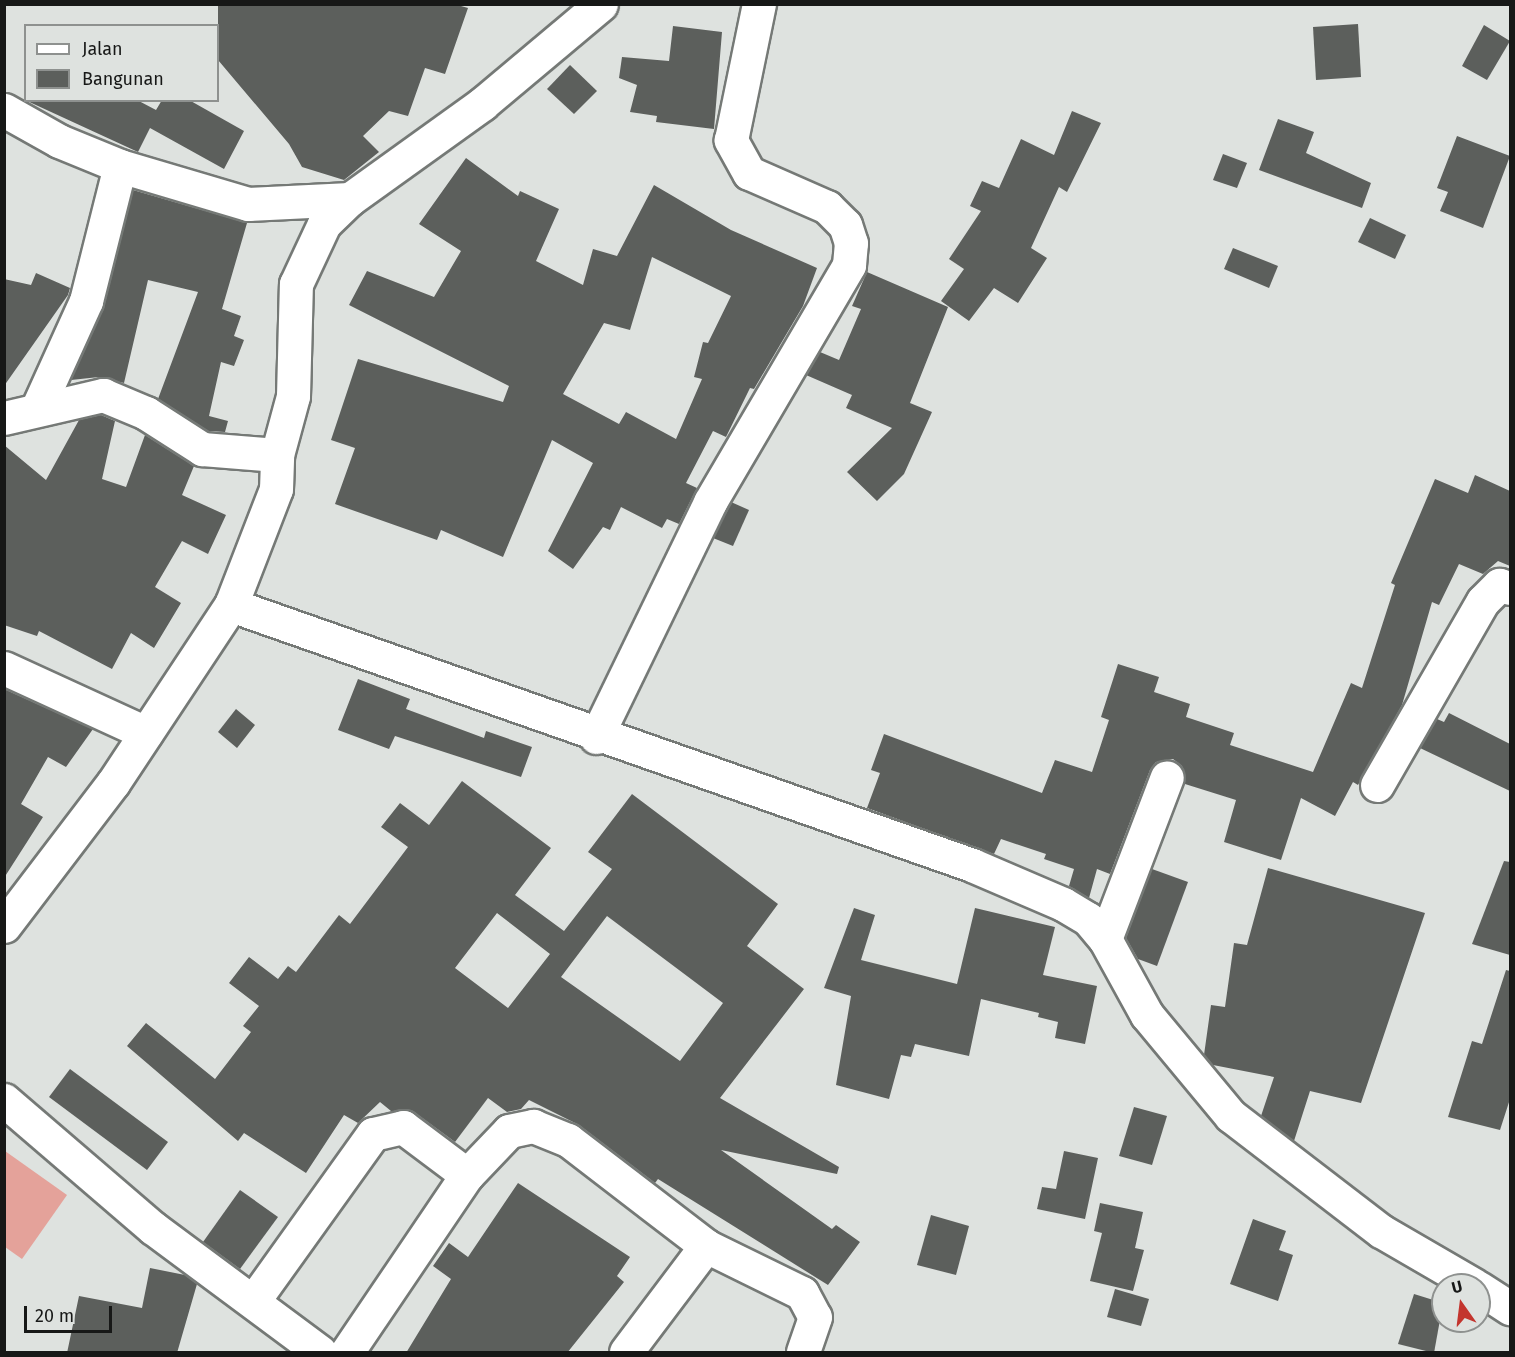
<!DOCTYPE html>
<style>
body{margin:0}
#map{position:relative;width:1515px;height:1357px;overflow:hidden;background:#dee2df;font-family:"Fira Sans",sans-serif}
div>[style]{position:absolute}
.green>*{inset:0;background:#e4a29a}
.building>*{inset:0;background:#5c5f5c}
.roads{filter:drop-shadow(2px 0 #757976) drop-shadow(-2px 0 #757976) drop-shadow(0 2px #757976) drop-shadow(0 -2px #757976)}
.minor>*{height:33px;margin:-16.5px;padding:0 16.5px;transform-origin:16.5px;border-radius:16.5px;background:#fff}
span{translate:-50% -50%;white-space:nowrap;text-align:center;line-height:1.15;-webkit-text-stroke:6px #dee2df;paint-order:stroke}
.frame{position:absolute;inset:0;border:6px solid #171817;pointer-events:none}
.legend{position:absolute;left:24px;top:24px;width:195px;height:78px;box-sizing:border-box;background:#dee2df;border:2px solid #8e918f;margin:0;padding:8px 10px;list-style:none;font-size:18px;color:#171817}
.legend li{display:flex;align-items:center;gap:12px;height:30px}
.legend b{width:30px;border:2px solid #8e918f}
.north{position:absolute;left:1431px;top:1273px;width:60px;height:60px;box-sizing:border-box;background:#dee2df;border:2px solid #8e918f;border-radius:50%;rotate:346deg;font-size:16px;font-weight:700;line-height:24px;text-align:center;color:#171817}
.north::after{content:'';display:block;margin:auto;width:21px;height:27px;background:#c3352e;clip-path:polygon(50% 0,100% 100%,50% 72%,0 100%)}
.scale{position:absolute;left:24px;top:1306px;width:88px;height:27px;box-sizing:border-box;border:3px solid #171817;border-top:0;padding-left:8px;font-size:18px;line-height:21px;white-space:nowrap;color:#171817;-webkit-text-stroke:4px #dee2df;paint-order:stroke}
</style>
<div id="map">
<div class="green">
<div style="clip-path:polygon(5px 1151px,67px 1195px,22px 1259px,5px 1247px)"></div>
</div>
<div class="building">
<div style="clip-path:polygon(218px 4px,454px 4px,468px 8px,445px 74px,425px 68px,408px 116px,389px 111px,363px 136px,379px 152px,344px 180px,302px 167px,289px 144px,218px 60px)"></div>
<div style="clip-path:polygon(1358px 24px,1361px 77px,1316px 80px,1313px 27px)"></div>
<div style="clip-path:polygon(1484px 25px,1510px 41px,1487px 80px,1462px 66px)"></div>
<div style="clip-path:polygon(673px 26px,722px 32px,714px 129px,656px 122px,657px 116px,630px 112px,637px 85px,619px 78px,622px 57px,669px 61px)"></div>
<div style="clip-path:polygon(570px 65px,597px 91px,574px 114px,547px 89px)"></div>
<div style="clip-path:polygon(25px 100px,137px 100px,156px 110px,162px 100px,189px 100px,244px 131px,224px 169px,150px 128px,138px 152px)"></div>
<div style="clip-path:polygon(1072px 111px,1101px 123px,1067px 192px,1059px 187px,1031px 248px,1047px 258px,1018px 303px,994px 288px,969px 321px,941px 301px,964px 269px,949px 259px,981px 211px,970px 206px,982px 181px,999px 188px,1021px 139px,1054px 155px)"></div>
<div style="clip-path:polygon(1278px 119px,1314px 132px,1306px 153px,1371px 183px,1362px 208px,1259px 170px)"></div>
<div style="clip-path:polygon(1457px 136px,1510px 156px,1483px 228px,1440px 211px,1448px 192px,1437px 188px)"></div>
<div style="clip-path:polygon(1223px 154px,1247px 163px,1237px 188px,1213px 180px)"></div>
<div style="clip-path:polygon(evenodd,466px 158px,518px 196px,520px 191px,559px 209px,536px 261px,583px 285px,593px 249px,617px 256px,654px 185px,731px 230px,817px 268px,803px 306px,754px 389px,750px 388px,726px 437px,713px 431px,686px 483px,697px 488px,679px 524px,667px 519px,662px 528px,621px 507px,610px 530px,603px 527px,573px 569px,548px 551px,593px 463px,552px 440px,503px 557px,441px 530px,437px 540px,335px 504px,355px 448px,331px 440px,358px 359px,503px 402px,509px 386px,349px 305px,367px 271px,434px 297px,461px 251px,419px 224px,466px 158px,652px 257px,731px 296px,708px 343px,703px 342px,694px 377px,702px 379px,676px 439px,626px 412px,619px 424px,563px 394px,604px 323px,630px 330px,652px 257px)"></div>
<div style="clip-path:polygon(133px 190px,247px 223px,222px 309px,241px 316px,234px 336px,244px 340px,234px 366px,221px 362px,209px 416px,228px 421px,225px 432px,208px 431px,158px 399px,198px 292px,148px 280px,124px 383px,99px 377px,71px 380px,104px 306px)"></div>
<div style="clip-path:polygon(1370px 218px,1406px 235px,1395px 259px,1358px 242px)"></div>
<div style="clip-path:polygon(1233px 248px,1278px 266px,1269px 288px,1224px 269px)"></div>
<div style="clip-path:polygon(867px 272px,948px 307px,910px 403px,932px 412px,904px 474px,877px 501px,847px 472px,892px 428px,846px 408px,852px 395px,806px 375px,820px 352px,839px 360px,861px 309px,852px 306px)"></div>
<div style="clip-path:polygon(36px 273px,70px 288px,68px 295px,4px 386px,4px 279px,31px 285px)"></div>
<div style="clip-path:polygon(101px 415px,115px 421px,102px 479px,126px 487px,145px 435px,194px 466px,182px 495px,226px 515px,208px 554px,182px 541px,155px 587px,181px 603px,154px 648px,131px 633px,112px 669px,39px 631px,37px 636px,4px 625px,4px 445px,46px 480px,79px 420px)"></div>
<div style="clip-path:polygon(1475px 475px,1510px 491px,1510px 566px,1498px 561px,1483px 574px,1459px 564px,1439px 605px,1432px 602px,1402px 705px,1358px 785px,1353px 782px,1335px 816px,1301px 798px,1281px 860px,1224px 842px,1236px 800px,1185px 784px,1182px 766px,1173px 759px,1156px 762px,1150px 770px,1110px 874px,1097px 869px,1089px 898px,1069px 886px,1074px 869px,1044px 859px,1046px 854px,1001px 839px,994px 854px,867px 808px,880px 773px,871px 770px,884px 734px,1042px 793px,1055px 760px,1092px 772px,1109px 720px,1101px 717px,1118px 664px,1159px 677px,1154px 692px,1190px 704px,1186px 717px,1234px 733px,1230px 745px,1313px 772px,1351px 683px,1362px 688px,1395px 585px,1391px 583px,1435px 479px,1468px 493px)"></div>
<div style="clip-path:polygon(731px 502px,749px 510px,733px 546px,713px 538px)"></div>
<div style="clip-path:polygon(358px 679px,410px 699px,406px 709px,484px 738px,486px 731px,532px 747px,521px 777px,395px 736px,389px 749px,338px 730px)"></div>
<div style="clip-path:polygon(4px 689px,93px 729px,66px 767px,48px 757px,21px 804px,43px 817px,4px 878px)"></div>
<div style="clip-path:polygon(236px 709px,255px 725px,237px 748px,218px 732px)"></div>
<div style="clip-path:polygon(1449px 713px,1510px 744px,1510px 791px,1420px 748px,1437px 719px,1444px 722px)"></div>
<div style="clip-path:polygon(evenodd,462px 781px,551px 848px,515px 895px,564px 931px,612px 869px,588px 852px,632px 794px,778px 904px,747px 946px,804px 989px,720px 1098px,839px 1167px,837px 1174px,721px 1150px,832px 1229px,836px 1225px,860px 1242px,828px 1285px,658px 1179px,655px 1183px,579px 1125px,529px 1100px,521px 1109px,507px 1112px,488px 1098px,455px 1142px,414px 1112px,391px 1111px,380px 1102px,358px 1123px,344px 1115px,306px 1173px,244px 1133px,238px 1141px,127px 1046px,146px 1023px,215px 1079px,251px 1032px,243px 1026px,259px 1006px,229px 983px,249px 957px,278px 979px,288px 966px,296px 972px,339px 915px,350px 924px,408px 847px,381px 827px,400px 803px,429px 825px,462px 781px,497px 913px,550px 954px,508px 1008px,455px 968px,497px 913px,462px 781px,607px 916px,723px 1003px,680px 1061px,561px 977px,607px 916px)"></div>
<div style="clip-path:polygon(1504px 861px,1510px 862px,1510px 955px,1472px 944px)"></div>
<div style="clip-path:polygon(1268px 868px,1425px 913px,1361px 1103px,1310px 1091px,1294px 1141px,1261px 1116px,1274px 1077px,1213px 1065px,1204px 1055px,1211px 1005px,1225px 1007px,1234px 943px,1247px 945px)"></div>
<div style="clip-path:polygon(1152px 869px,1188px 882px,1157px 966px,1138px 959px,1126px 938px)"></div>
<div style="clip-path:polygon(854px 908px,875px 915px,861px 960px,957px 984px,975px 908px,1055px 927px,1043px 975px,1097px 986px,1085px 1044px,1055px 1038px,1058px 1022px,1038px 1017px,1039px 1013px,981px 999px,969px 1056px,915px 1044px,911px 1057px,901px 1055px,889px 1099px,836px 1085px,851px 996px,824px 988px)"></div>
<div style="clip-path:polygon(1506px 970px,1510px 971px,1510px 1099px,1500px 1130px,1448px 1117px,1472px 1041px,1482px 1044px)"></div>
<div style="clip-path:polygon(70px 1069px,168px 1142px,147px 1170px,49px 1097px)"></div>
<div style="clip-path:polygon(1134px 1107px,1167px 1116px,1152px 1165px,1119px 1156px)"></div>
<div style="clip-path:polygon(1064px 1151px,1098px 1158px,1085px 1219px,1037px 1209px,1042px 1187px,1056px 1189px)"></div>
<div style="clip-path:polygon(518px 1183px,630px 1257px,617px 1276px,624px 1282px,567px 1353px,406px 1353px,451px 1279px,433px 1266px,449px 1243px,468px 1257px)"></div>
<div style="clip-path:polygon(240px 1190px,278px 1217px,240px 1269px,203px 1242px)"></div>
<div style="clip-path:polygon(1100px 1203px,1143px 1212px,1135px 1248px,1144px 1250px,1133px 1291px,1090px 1281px,1102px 1233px,1094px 1231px)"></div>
<div style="clip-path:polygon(931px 1215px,969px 1226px,956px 1275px,917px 1265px)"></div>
<div style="clip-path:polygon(1253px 1219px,1286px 1231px,1279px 1250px,1293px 1255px,1278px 1301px,1230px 1284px)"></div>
<div style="clip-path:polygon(150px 1268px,185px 1275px,197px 1284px,177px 1353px,67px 1353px,79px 1296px,142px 1308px)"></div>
<div style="clip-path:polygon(1115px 1289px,1149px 1299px,1141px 1326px,1107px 1317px)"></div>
<div style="clip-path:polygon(1414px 1294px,1443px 1303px,1434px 1353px,1398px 1344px)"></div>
</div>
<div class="roads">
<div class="minor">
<div style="left:4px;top:110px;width:63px;rotate:29.4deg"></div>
<div style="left:59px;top:141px;width:66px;rotate:22.3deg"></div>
<div style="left:120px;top:166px;width:134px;rotate:16.5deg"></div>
<div style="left:248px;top:204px;width:102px;rotate:-2.8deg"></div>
<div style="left:37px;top:409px;width:119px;rotate:-65.6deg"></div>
<div style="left:86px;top:301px;width:139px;rotate:-75.9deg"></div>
<div style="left:4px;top:418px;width:102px;rotate:-13.1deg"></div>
<div style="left:103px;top:395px;width:47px;rotate:22.7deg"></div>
<div style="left:146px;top:413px;width:67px;rotate:32.7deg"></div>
<div style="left:202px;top:449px;width:75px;rotate:4.6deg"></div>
<div style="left:231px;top:605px;width:785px;rotate:19.33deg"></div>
<div style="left:972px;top:865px;width:99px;rotate:23.2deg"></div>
<div style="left:1063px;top:904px;width:29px;rotate:31deg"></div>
<div style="left:1088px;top:919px;width:26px;rotate:50deg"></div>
<div style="left:1105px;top:939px;width:87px;rotate:61.1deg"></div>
<div style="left:1147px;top:1015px;width:131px;rotate:50.3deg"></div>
<div style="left:1231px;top:1116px;width:189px;rotate:37.5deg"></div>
<div style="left:1381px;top:1231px;width:108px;rotate:30.1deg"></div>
<div style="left:4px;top:668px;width:156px;rotate:24.6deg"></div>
<div style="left:596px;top:737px;width:261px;rotate:-64.1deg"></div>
<div style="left:710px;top:502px;width:275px;rotate:-59.6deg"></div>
<div style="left:849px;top:265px;width:22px;rotate:-85deg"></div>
<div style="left:851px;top:243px;width:19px;rotate:-108deg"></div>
<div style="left:845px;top:225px;width:25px;rotate:-135deg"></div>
<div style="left:827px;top:207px;width:85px;rotate:-156.4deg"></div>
<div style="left:749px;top:173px;width:38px;rotate:-119deg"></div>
<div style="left:731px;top:140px;width:139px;rotate:-78.4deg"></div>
<div style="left:1377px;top:785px;width:212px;rotate:-60.1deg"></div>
<div style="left:1483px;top:601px;width:23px;rotate:-45deg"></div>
<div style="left:1499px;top:585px;width:11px;rotate:15deg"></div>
<div style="left:4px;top:926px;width:180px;rotate:-52.7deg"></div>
<div style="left:113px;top:783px;width:214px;rotate:-56.5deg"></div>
<div style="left:231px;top:605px;width:124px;rotate:-68.8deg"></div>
<div style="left:276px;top:489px;width:34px;rotate:-88deg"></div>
<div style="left:277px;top:455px;width:61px;rotate:-74.8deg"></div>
<div style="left:293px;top:396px;width:112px;rotate:-88.5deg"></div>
<div style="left:296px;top:284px;width:66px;rotate:-65deg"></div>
<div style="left:324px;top:224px;width:36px;rotate:-44deg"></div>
<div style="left:350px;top:199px;width:163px;rotate:-35.7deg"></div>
<div style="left:482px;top:104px;width:155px;rotate:-40deg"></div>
<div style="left:1105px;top:939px;width:173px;rotate:-69.1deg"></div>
<div style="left:4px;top:1100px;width:196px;rotate:40.7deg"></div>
<div style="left:153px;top:1228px;width:208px;rotate:36.6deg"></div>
<div style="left:1479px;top:1288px;width:37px;rotate:33deg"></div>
<div style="left:254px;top:1300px;width:204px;rotate:-54.4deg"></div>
<div style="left:373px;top:1134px;width:31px;rotate:-13deg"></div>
<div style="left:403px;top:1127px;width:80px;rotate:36.9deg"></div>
<div style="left:347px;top:1352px;width:214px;rotate:-55.9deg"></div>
<div style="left:467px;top:1175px;width:61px;rotate:-46.3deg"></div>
<div style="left:509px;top:1131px;width:25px;rotate:-12deg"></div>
<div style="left:533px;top:1126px;width:38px;rotate:22deg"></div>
<div style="left:568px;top:1140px;width:174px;rotate:37.5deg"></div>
<div style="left:706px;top:1246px;width:107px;rotate:26.1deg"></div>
<div style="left:802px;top:1293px;width:27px;rotate:62deg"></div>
<div style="left:815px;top:1317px;width:37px;rotate:109deg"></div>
<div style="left:626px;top:1352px;width:133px;rotate:-53deg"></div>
</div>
</div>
<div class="frame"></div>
<ul class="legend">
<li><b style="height:8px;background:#fff"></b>Jalan</li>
<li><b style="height:16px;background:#5c5f5c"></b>Bangunan</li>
</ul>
<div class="north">U</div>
<div class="scale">20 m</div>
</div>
